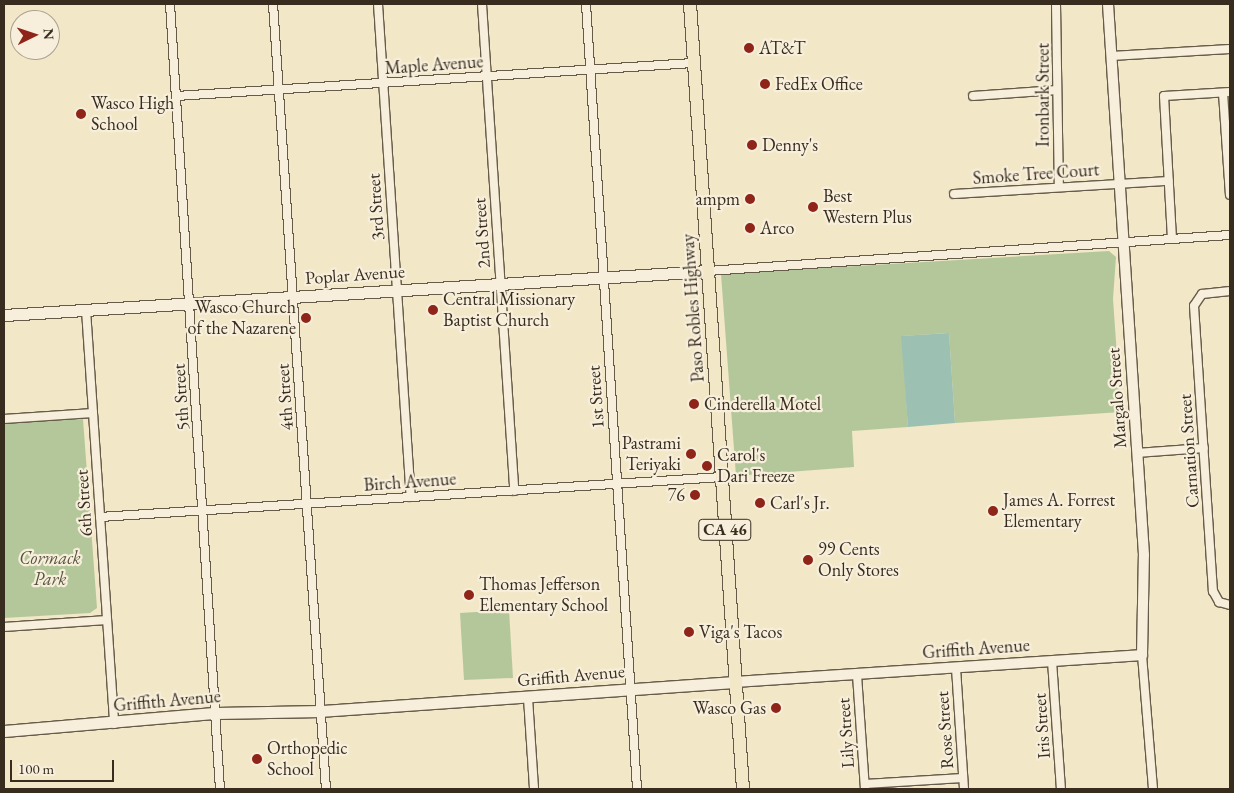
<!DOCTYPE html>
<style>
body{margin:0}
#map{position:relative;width:1234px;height:793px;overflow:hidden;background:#f2e7c7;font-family:"EB Garamond",serif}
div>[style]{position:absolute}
.green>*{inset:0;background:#b4c79b}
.water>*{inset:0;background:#9cc0b1}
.roads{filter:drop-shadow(1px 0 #665b49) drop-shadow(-1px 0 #665b49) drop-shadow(0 1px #665b49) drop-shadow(0 -1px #665b49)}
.minor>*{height:8px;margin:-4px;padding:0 4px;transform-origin:4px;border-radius:4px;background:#f7efdb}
.tertiary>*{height:10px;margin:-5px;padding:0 5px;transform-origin:5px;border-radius:5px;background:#f7efdb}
.secondary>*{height:11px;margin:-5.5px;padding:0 5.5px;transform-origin:5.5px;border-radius:5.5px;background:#f7efdb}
.trunk>*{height:12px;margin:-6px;padding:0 6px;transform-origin:6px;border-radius:6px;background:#f2e7c7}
.dots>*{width:14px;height:14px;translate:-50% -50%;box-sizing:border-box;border:2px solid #f7efdb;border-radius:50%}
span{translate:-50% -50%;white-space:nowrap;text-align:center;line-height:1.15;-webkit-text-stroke:4.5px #f7efdb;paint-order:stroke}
.shield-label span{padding:1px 4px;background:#f7efdb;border:1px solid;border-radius:4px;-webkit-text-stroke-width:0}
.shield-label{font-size:16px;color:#382c1f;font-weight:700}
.poi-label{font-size:18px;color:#382c1f}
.left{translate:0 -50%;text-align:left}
.right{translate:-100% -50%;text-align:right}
.street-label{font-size:18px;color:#382c1f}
.park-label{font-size:18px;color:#57533e;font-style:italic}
.frame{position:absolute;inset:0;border:5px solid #382c1f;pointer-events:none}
.north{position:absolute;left:10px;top:10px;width:50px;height:50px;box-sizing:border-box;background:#f7efdb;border:1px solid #aba190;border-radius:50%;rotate:86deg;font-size:14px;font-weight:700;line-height:20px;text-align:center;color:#382c1f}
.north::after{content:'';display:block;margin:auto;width:18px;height:22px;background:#8f2418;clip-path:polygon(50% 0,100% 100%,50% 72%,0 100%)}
.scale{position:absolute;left:10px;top:760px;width:104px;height:22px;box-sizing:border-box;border:2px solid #382c1f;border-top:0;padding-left:6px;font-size:15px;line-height:18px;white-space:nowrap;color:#382c1f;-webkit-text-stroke:4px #f7efdb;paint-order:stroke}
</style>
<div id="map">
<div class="green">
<div style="clip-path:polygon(1109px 251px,1116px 257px,1113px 299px,1121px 412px,955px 423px,949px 333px,902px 336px,908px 427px,852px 431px,854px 467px,736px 476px,721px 274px)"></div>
<div style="clip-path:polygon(83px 419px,97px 608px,90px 613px,4px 618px,4px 423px)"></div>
<div style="clip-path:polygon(509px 610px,513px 678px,464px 680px,460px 613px)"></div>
</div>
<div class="water">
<div style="clip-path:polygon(949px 333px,955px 423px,908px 427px,901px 336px)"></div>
</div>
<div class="roads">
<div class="minor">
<div style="left:170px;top:4px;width:787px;rotate:86.36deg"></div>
<div style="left:273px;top:4px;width:787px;rotate:86.14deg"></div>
<div style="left:378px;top:4px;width:494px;rotate:86.2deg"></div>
<div style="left:482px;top:4px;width:488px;rotate:86.2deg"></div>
<div style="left:586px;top:4px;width:787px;rotate:86.28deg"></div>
<div style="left:1056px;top:4px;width:182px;rotate:89.1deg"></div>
<div style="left:1111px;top:56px;width:119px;rotate:-3.4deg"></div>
<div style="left:1223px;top:93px;width:102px;rotate:86.1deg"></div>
<div style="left:176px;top:96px;width:519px;rotate:-3.65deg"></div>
<div style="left:973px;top:96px;width:84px;rotate:-4.1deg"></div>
<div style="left:954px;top:194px;width:215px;rotate:-3.5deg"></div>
<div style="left:1172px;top:239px;width:143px;rotate:-93.2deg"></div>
<div style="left:1164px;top:96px;width:66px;rotate:-3.5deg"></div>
<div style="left:708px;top:271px;width:523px;rotate:-3.95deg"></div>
<div style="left:1230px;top:291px;width:28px;rotate:174deg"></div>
<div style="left:1202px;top:294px;width:14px;rotate:124deg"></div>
<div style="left:1194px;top:306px;width:286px;rotate:86.2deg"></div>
<div style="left:1213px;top:591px;width:13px;rotate:61deg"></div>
<div style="left:1219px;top:602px;width:11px;rotate:15deg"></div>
<div style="left:86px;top:310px;width:415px;rotate:86.1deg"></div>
<div style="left:4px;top:419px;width:89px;rotate:-3.9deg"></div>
<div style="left:1137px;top:453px;width:67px;rotate:-4.3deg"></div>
<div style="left:100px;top:517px;width:623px;rotate:-3.68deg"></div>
<div style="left:4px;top:627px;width:103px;rotate:-3.9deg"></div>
<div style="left:1142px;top:655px;width:134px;rotate:85.3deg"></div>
<div style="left:1052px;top:661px;width:128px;rotate:86deg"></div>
<div style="left:956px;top:668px;width:121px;rotate:86.2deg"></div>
<div style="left:857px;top:675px;width:114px;rotate:86deg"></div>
<div style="left:528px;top:698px;width:91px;rotate:86.2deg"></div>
<div style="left:865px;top:784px;width:98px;rotate:-3.5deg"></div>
</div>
<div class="tertiary">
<div style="left:736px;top:682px;width:407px;rotate:-3.8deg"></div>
<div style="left:1142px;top:655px;width:100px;rotate:-88.9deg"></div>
<div style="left:1144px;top:555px;width:552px;rotate:-93.74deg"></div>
</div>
<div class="secondary">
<div style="left:4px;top:315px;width:705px;rotate:-3.58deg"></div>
<div style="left:4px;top:731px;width:213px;rotate:-4.9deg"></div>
<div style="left:216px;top:713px;width:105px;rotate:-1.1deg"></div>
<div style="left:321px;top:711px;width:416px;rotate:-4deg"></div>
</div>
<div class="trunk">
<div style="left:690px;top:4px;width:787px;rotate:86.14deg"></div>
</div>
</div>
<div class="dots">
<div style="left:749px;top:48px;background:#8f2418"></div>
<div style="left:765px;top:84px;background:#8f2418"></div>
<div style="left:81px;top:114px;background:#8f2418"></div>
<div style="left:752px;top:145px;background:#8f2418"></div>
<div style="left:750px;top:199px;background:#8f2418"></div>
<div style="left:813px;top:207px;background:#8f2418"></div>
<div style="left:750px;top:228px;background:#8f2418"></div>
<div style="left:433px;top:310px;background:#8f2418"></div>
<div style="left:306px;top:318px;background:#8f2418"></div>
<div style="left:694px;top:404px;background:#8f2418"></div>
<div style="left:691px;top:454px;background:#8f2418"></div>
<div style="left:707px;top:466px;background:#8f2418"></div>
<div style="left:695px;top:495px;background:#8f2418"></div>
<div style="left:760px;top:503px;background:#8f2418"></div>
<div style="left:993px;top:511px;background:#8f2418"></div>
<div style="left:808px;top:560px;background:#8f2418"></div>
<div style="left:469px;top:595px;background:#8f2418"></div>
<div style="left:689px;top:632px;background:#8f2418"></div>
<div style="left:776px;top:708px;background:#8f2418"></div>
<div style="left:257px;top:759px;background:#8f2418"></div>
</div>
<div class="shield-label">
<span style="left:725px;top:530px">CA 46</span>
</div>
<div class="poi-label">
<span class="left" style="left:759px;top:48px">AT&amp;T</span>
<span class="left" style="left:775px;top:84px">FedEx Office</span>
<span class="left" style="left:91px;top:114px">Wasco High<br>School</span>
<span class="left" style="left:762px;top:145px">Denny's</span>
<span class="left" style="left:823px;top:207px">Best<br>Western Plus</span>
<span class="right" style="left:740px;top:199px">ampm</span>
<span class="left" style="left:760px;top:228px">Arco</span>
<span class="left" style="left:443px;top:310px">Central Missionary<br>Baptist Church</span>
<span class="right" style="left:296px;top:318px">Wasco Church<br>of the Nazarene</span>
<span class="left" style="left:704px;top:404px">Cinderella Motel</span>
<span class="right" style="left:681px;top:454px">Pastrami<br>Teriyaki</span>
<span class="left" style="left:717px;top:466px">Carol's<br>Dari Freeze</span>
<span class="right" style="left:685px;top:495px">76</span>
<span class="left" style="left:1003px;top:511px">James A. Forrest<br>Elementary</span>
<span class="left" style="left:770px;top:503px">Carl's Jr.</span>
<span class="left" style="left:818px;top:560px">99 Cents<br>Only Stores</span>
<span class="left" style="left:479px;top:595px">Thomas Jefferson<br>Elementary School</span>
<span class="left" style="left:699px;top:632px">Viga's Tacos</span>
<span class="right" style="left:766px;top:708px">Wasco Gas</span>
<span class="left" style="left:267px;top:759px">Orthopedic<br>School</span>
</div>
<div class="street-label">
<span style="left:434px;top:65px;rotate:-4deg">Maple Avenue</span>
<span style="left:1043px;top:95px;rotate:-90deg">Ironbark Street</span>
<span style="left:1036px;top:174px;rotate:-4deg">Smoke Tree Court</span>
<span style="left:376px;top:207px;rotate:-94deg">3rd Street</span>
<span style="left:482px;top:233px;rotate:-94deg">2nd Street</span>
<span style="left:355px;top:275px;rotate:-4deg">Poplar Avenue</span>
<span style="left:693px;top:308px;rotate:-94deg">Paso Robles Highway</span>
<span style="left:181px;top:397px;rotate:-94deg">5th Street</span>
<span style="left:285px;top:397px;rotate:-94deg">4th Street</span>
<span style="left:596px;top:397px;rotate:-94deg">1st Street</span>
<span style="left:1117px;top:398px;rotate:-94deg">Margalo Street</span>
<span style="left:1189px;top:451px;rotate:-94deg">Carnation Street</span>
<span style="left:410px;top:482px;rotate:-4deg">Birch Avenue</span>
<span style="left:84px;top:503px;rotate:-94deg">6th Street</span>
<span style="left:976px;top:649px;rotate:-4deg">Griffith Avenue</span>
<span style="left:571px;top:676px;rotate:-5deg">Griffith Avenue</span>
<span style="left:167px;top:701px;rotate:-5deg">Griffith Avenue</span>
<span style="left:1042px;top:726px;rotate:-94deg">Iris Street</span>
<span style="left:945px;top:730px;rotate:-94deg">Rose Street</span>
<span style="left:846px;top:733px;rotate:-94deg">Lily Street</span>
</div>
<div class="park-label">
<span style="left:50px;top:569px">Cormack<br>Park</span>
</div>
<div class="frame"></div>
<div class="north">N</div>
<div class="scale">100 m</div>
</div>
